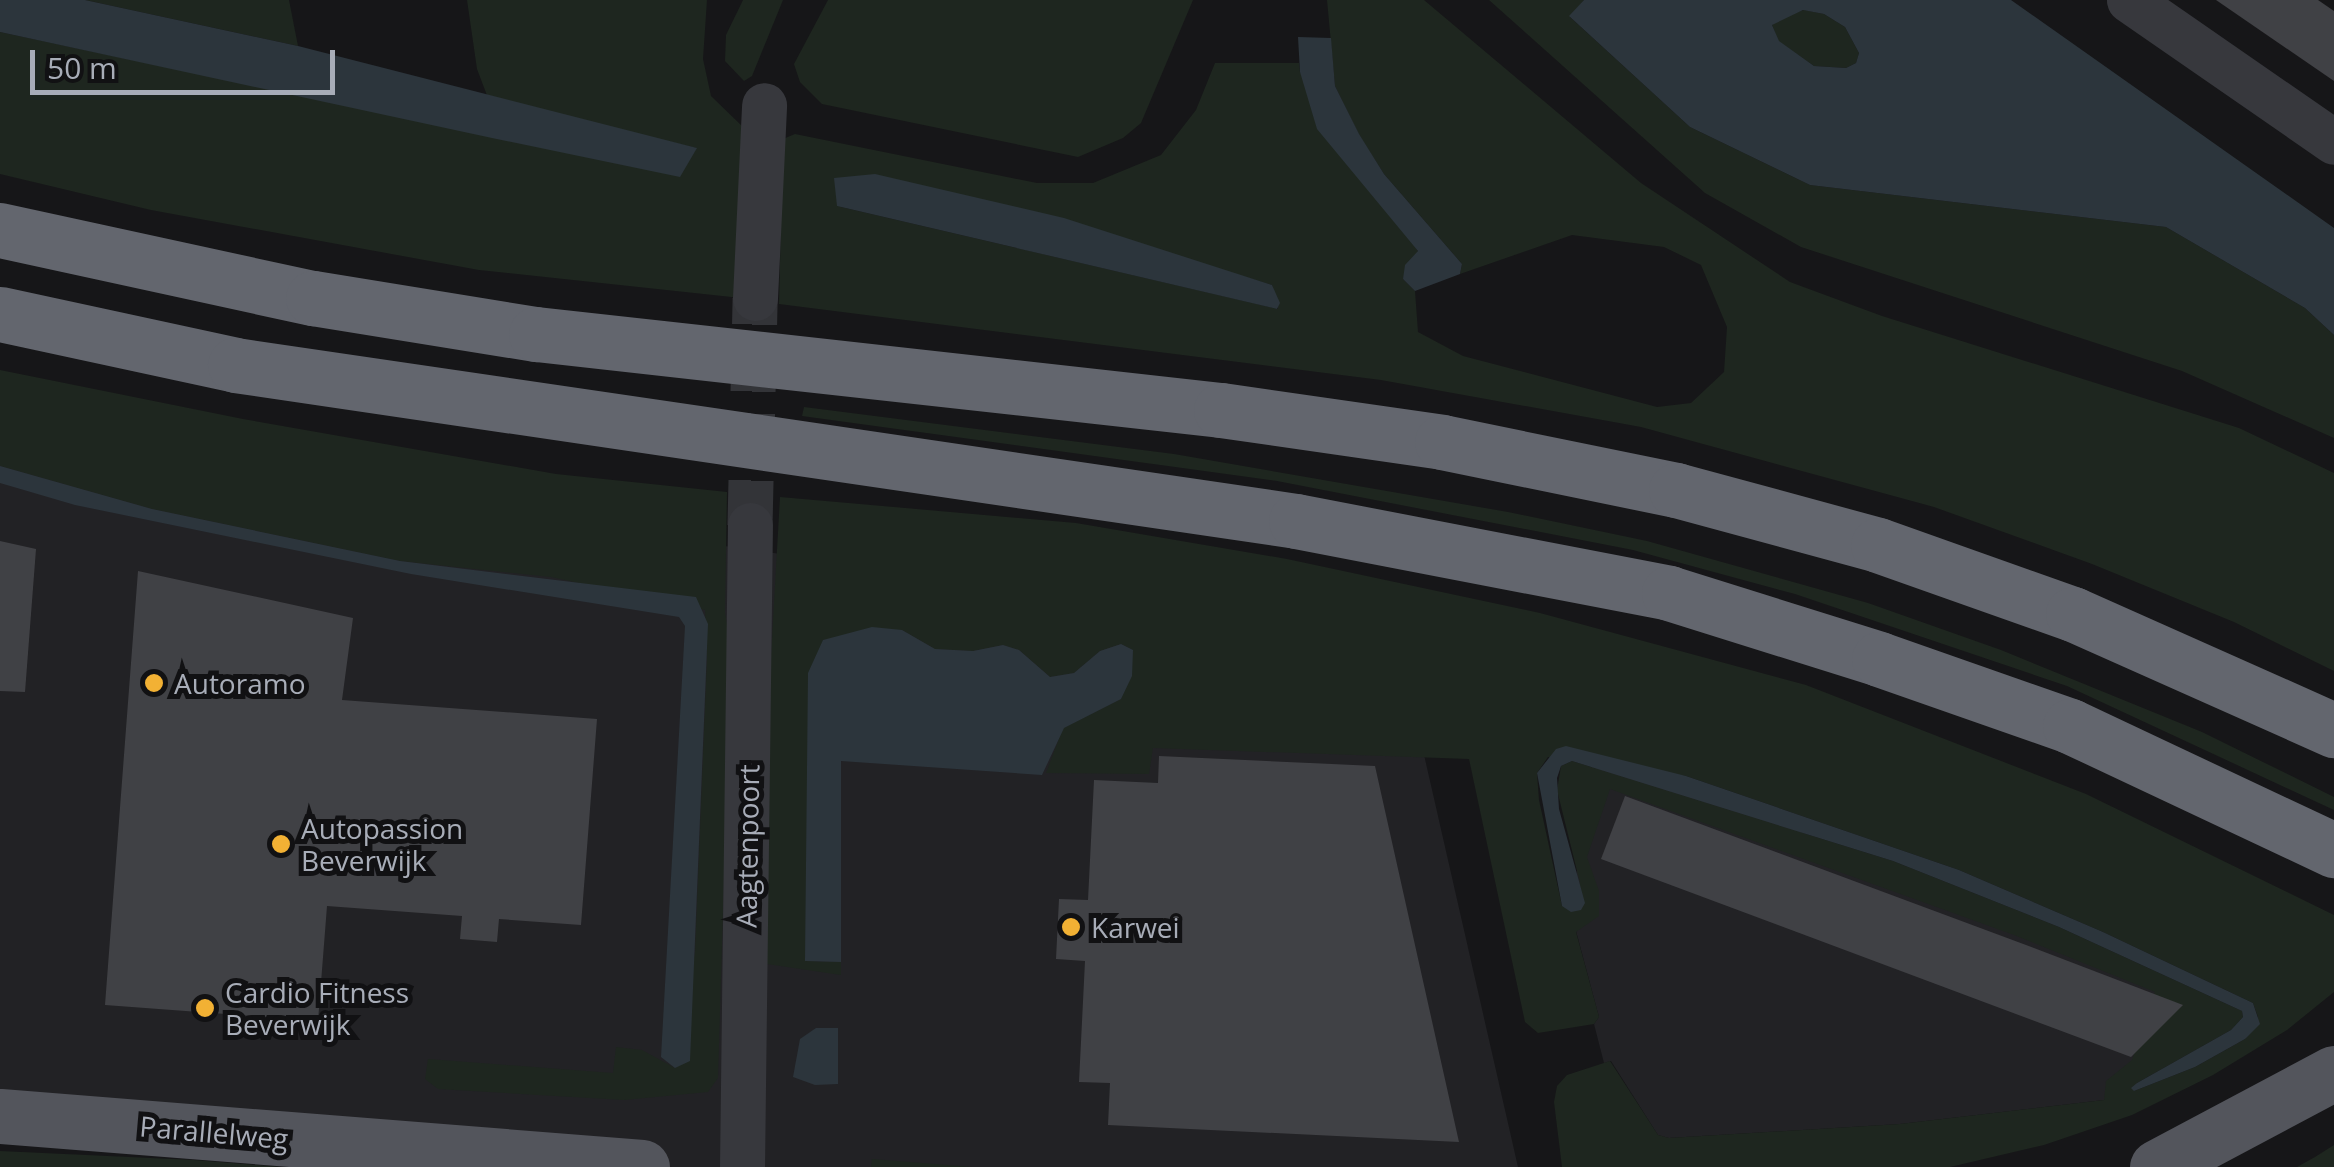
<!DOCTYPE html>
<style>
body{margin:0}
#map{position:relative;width:2334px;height:1167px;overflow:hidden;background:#161618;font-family:"Open Sans",sans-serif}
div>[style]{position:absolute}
.built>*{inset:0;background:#222225}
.green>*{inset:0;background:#1e261f}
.water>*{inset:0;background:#2c353c}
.building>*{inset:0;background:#404145}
.minor-tunnel>*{height:45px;margin-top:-22.5px;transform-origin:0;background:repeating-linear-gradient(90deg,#333438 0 45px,transparent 0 67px)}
.minor>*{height:45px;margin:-22.5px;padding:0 22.5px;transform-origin:22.5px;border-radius:22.5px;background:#37383d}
.major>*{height:55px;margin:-27.5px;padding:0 27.5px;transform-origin:27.5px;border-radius:27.5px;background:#53555c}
.highway>*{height:55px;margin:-27.5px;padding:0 27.5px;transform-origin:27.5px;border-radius:27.5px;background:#63666e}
.dots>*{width:28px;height:28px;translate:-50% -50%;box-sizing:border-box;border:5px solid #111113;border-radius:50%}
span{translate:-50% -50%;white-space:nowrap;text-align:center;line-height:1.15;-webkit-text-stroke:10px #111113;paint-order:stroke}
.poi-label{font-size:28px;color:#a8adb8}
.left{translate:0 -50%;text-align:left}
.street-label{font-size:28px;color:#a8adb8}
.scale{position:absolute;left:30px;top:50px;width:305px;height:45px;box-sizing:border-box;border:5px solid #a8adb8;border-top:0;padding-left:12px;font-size:30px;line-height:35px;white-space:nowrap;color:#a8adb8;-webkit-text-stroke:8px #111113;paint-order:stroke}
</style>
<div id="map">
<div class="built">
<div style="clip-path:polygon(0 380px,365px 493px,1399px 645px,1518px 1167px,672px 1167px,0 1119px)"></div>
<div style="clip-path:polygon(1592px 764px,1766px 818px,2242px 1011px,2104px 1100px,1900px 1124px,1669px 1138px,1658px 1135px,1611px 1061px,1604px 1063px,1594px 1024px,1599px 1017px,1571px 912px)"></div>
</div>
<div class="green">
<div style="clip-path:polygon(85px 0,289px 0,298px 46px)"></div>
<div style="clip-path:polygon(467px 0,707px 0,703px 59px,711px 96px,743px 127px,741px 298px,479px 270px,151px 210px,0 174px,0 32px,679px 176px,696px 148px,488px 98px,477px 69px)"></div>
<div style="clip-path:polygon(743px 0,783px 0,752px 76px,744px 81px,725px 61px,726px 35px)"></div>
<div style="clip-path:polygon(828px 0,1193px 0,1141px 123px,1123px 138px,1078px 157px,822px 104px,800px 82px,794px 64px)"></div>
<div style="clip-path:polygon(evenodd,1327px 0,1424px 0,1641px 183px,1790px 282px,1882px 316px,2239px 428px,2334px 473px,2334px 671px,2234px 622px,2092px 564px,1934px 507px,1641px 427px,1381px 380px,779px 304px,783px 139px,795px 134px,1037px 183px,1093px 183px,1161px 155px,1196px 110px,1215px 63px,1299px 63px,1300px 72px,1418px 251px,1403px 279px,1415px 291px,1418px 332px,1463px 356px,1657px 407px,1691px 403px,1724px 372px,1727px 327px,1701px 265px,1664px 247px,1572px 235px,1460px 274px,1462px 264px,1384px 174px,1359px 135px,1335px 86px,1327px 0,837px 206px,1202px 264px,1272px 285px,1278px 309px,837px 206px)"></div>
<div style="clip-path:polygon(1489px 0,1584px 0,1570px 17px,1690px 127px,1810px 185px,2166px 227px,2305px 308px,2334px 335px,2334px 438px,2182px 371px,1801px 247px,1705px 193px)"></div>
<div style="clip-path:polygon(1804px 10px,1824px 14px,1845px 27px,1859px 53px,1856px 63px,1846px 68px,1814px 66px,1778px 41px,1772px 25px,1780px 17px)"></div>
<div style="clip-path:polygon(0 370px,243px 419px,556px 474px,727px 492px,725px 613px,731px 646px,718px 1078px,708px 1092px,624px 1100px,438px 1089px,425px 1079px,428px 1059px,613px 1073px,616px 1047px,642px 1050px,675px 1068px,695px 952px,707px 658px,705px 610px,551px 577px,400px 561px,152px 509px,0 466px)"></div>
<div style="clip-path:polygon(804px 407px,1174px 454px,1508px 512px,1647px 541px,1868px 603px,2001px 650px,2202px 732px,2334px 797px,2334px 810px,2067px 686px,1795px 594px,1633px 550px,1277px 481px,802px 416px)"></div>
<div style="clip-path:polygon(evenodd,780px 497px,1076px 523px,1287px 559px,1540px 613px,1806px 685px,2086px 794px,2334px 915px,2334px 992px,2287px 1030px,2213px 1075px,2132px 1115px,2044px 1145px,1950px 1167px,1562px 1167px,1554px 1102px,1557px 1086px,1567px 1075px,1610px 1061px,1658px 1135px,1669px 1138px,1900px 1124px,2104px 1100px,2106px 1081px,2132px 1060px,2155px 992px,2014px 935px,1610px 789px,1587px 857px,1599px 891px,1599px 916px,1576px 932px,1599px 1017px,1594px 1024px,1538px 1033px,1525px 1022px,1469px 759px,1153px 748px,1149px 774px,1046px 773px,1063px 728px,1121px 699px,1132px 650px,1121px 644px,1100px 651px,1074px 673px,1050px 677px,1019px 650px,1003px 645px,973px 651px,935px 649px,902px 630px,823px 640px,805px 961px,841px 962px,841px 975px,767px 964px,768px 709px,780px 497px,1548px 757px,1686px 776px,1959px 870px,2103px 932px,2253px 1003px,2258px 1017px,2245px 1039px,2195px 1067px,2134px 1091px,2137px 1083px,2231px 1030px,2243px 1017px,2242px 1011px,2059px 927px,1893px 861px,1572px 761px,1561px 766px,1557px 790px,1580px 883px,1562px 906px,1539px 800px,1537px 773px,1548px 757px)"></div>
<div style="clip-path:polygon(2334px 1145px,2334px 1167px,2297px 1167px,2315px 1157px)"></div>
<div style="clip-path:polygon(0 1151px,194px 1160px,281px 1167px,0 1167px)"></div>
<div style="clip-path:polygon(872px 1159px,972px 1167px,871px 1167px)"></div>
</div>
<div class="water">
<div style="clip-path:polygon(0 0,85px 0,298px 46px,697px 148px,680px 177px,492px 138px,0 32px)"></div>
<div style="clip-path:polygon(evenodd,1584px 0,2011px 0,2334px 228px,2334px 335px,2305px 308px,2166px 227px,1810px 185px,1690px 127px,1569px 16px,1584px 0,1803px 10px,1824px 14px,1845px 27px,1859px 53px,1856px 63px,1846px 68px,1814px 66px,1779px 41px,1772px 25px,1803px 10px)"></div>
<div style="clip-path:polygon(1298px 37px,1331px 38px,1335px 86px,1359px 134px,1384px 174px,1462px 264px,1460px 274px,1415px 291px,1403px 279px,1405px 265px,1418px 251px,1317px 129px,1300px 72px)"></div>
<div style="clip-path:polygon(875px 174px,1064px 218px,1272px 285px,1280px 303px,1277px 309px,837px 206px,834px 178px)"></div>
<div style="clip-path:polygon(0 466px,152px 509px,400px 561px,696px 597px,708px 624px,690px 1061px,675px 1068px,661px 1057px,685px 626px,679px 617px,411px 574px,75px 505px,0 483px)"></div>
<div style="clip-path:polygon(872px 627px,902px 630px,935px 649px,973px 651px,1003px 645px,1019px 650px,1050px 677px,1074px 673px,1100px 651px,1121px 644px,1133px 650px,1132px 676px,1121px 699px,1064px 728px,1042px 775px,841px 761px,841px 962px,805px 961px,808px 673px,823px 640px)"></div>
<div style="clip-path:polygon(1566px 746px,1686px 776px,1959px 870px,2103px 932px,2253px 1003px,2260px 1024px,2245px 1039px,2195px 1067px,2134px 1091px,2131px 1088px,2137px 1083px,2231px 1030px,2243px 1017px,2242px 1011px,2059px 927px,1893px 861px,1572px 761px,1561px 766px,1557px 778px,1559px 809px,1585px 903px,1581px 910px,1571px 912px,1562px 906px,1537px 773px,1556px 749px)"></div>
<div style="clip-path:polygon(816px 1028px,838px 1028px,838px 1084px,815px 1085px,793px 1077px,800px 1039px)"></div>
</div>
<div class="building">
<div style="clip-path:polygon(2216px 0,2318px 0,2334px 11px,2334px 81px)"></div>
<div style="clip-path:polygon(0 541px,36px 549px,25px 692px,0 691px)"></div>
<div style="clip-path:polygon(138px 571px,353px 618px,342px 700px,597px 719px,581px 925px,499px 919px,497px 942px,460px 939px,462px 916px,327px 906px,318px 1021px,105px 1005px)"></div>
<div style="clip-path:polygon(1159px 756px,1375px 766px,1459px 1142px,1108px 1125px,1110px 1083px,1079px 1082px,1085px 961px,1056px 959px,1059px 899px,1088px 900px,1094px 780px,1158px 783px)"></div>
<div style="clip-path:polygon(1625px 796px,2026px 945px,2183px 1005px,2131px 1057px,1601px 859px)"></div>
</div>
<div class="minor-tunnel">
<div style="left:750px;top:525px;width:227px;rotate:-88.7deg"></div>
</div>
<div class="minor">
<div style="left:2129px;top:0;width:249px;rotate:34.7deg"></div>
<div style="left:755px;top:298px;width:193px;rotate:-87.3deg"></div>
<div style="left:742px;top:1167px;width:642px;rotate:-89.29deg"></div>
</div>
<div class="major">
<div style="left:0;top:1116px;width:644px;rotate:4.54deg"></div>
<div style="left:2157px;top:1167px;width:200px;rotate:-28deg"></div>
</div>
<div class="highway">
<div style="left:0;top:230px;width:320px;rotate:12.3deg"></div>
<div style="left:313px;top:298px;width:226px;rotate:9.2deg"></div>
<div style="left:536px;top:334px;width:689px;rotate:6.33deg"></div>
<div style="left:1221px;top:410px;width:223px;rotate:8.2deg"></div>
<div style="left:1442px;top:442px;width:239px;rotate:11.6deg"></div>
<div style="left:1676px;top:490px;width:209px;rotate:15.2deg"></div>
<div style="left:1878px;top:545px;width:207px;rotate:19.5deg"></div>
<div style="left:2073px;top:614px;width:286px;rotate:24deg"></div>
<div style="left:0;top:314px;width:240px;rotate:12.2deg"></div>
<div style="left:235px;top:365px;width:1072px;rotate:8.36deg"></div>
<div style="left:1296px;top:521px;width:380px;rotate:10.9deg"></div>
<div style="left:1669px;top:593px;width:220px;rotate:17.4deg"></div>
<div style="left:1879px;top:659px;width:202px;rotate:19.3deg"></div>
<div style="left:2070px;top:726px;width:292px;rotate:25.2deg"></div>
</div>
<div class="dots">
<div style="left:154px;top:683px;background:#f2b134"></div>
<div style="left:281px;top:844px;background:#f2b134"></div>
<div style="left:1071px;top:927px;background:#f2b134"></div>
<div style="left:205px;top:1008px;background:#f2b134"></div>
</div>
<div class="poi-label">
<span class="left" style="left:174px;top:683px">Autoramo</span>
<span class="left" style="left:301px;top:844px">Autopassion<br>Beverwijk</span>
<span class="left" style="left:1091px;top:927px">Karwei</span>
<span class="left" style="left:225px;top:1008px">Cardio Fitness<br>Beverwijk</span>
</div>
<div class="street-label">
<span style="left:747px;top:846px;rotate:-89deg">Aagtenpoort</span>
<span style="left:214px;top:1132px;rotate:5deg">Parallelweg</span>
</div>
<div class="scale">50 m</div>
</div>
